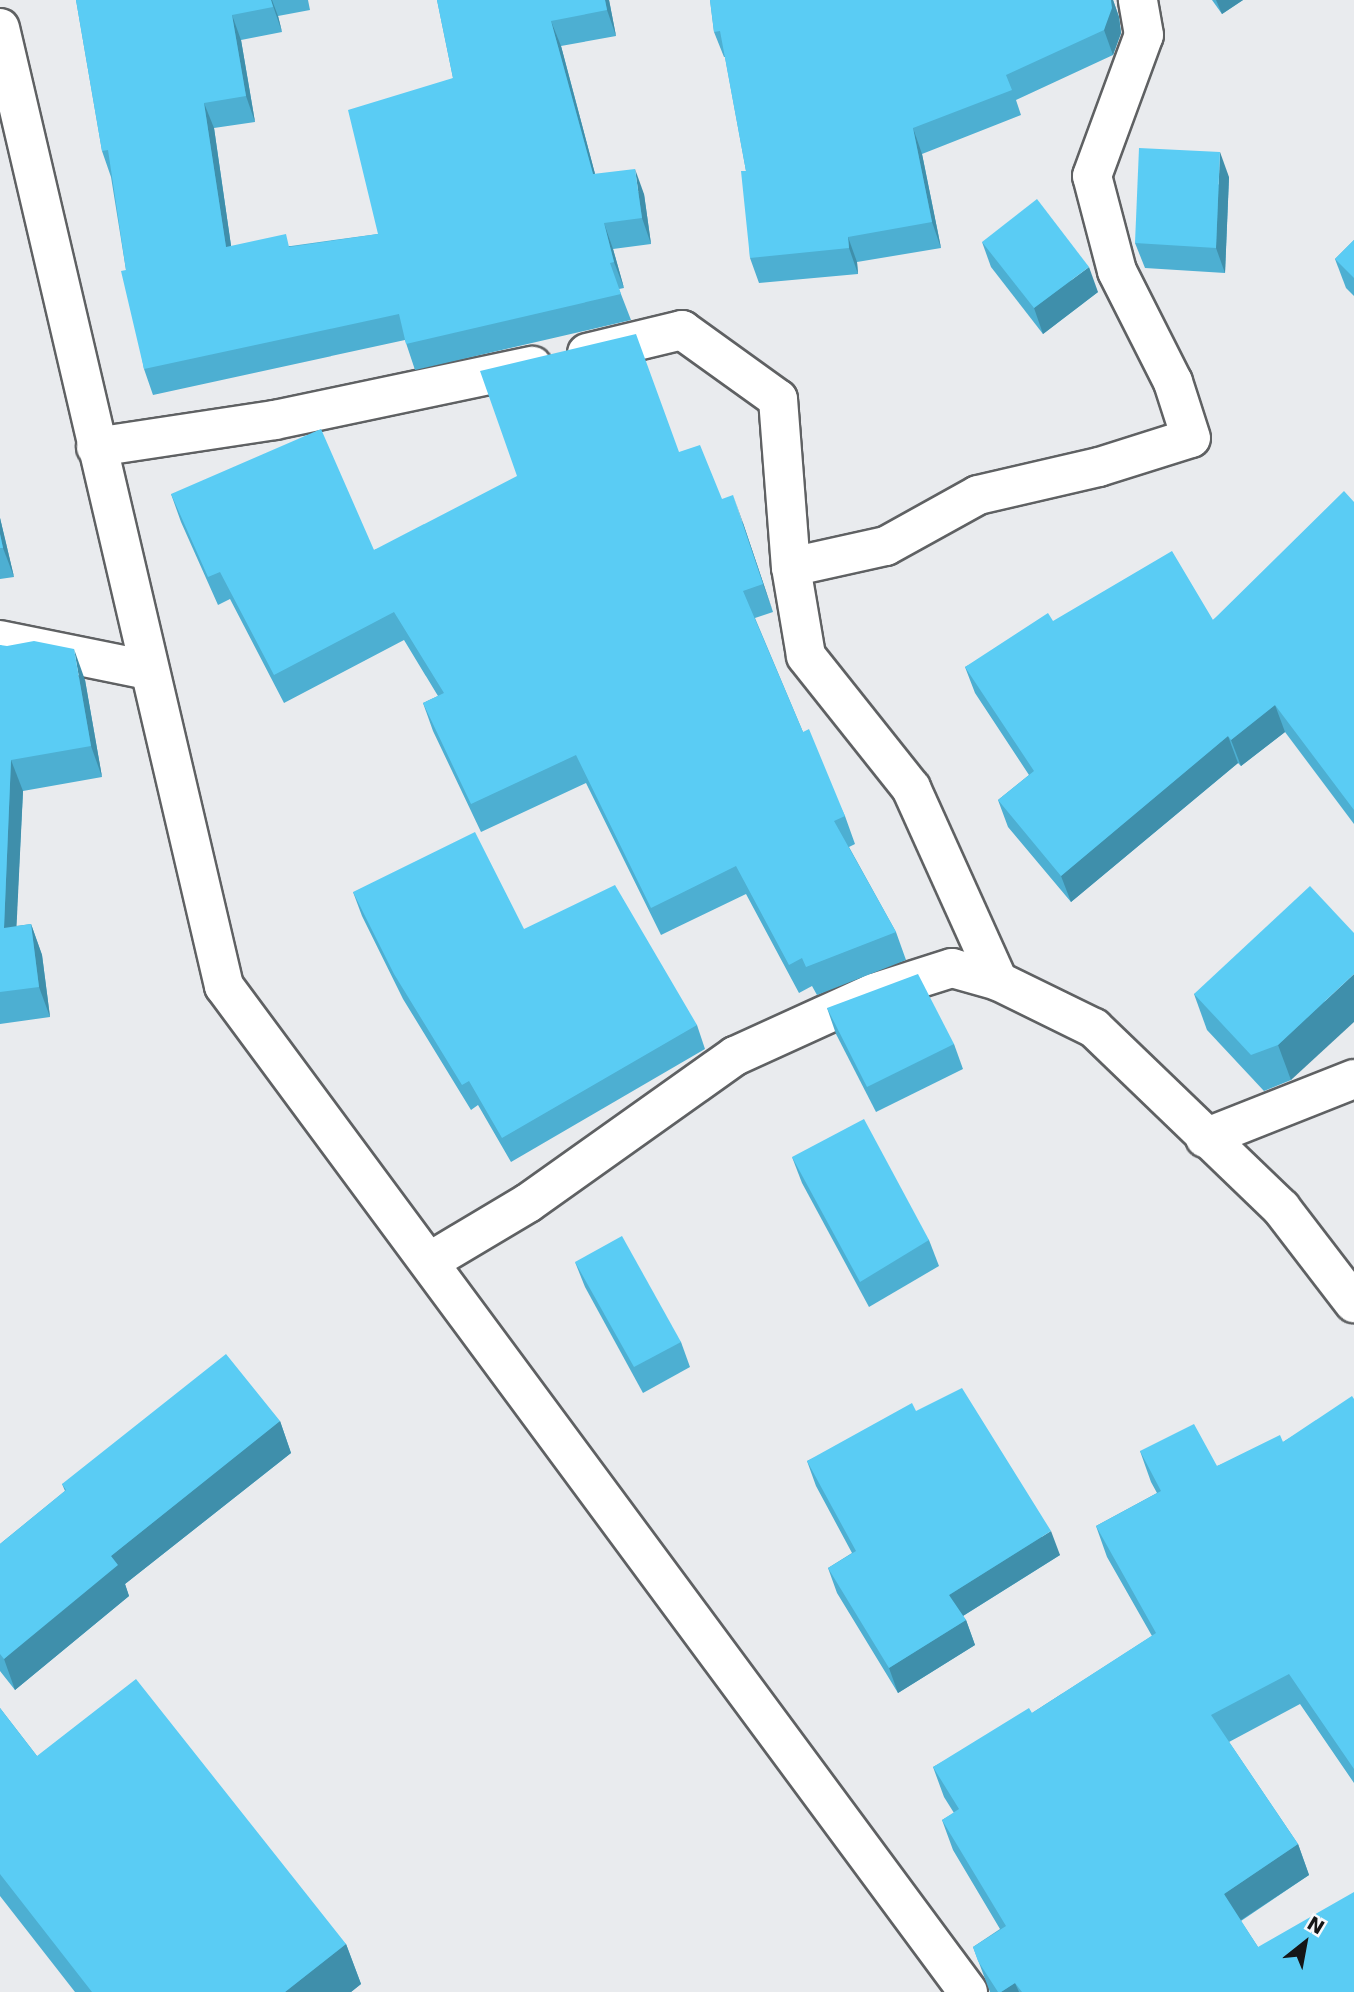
<!DOCTYPE html>
<style>
body{margin:0}
#map{position:relative;width:1354px;height:1992px;overflow:hidden;background:#e9ebee;font-family:"DejaVu Sans",sans-serif}
div>[style]{position:absolute}
.roads{filter:drop-shadow(2px 0 #5f6163) drop-shadow(-2px 0 #5f6163) drop-shadow(0 2px #5f6163) drop-shadow(0 -2px #5f6163)}
.minor>*{height:38px;margin:-19px;padding:0 19px;transform-origin:19px;border-radius:19px;background:#fff}
.wall>*{inset:0;background:#4dafd2}
.shaded-wall>*{inset:0;background:#3f8fab}
.building>*{inset:0;background:#5accf4}
span{translate:-50% -50%;white-space:nowrap;text-align:center;line-height:1.15;-webkit-text-stroke:5px #f6f8fb;paint-order:stroke}
.north{position:absolute;left:1270px;top:1908px;width:70px;height:70px;-webkit-text-stroke:5px #f6f8fb;paint-order:stroke;rotate:31deg;font-size:19px;font-weight:700;line-height:28px;text-align:center;color:#151617}
.north::after{content:'';display:block;margin:auto;width:24px;height:32px;background:#151617;clip-path:polygon(50% 0,100% 100%,50% 72%,0 100%)}
</style>
<div id="map">
<div class="roads">
<div class="minor">
<div style="left:0;top:28px;width:984px;rotate:76.84deg"></div>
<div style="left:224px;top:986px;width:1251px;rotate:53.51deg"></div>
<div style="left:587px;top:353px;width:98px;rotate:-13.6deg"></div>
<div style="left:682px;top:330px;width:118px;rotate:35.7deg"></div>
<div style="left:778px;top:399px;width:169px;rotate:85.6deg"></div>
<div style="left:791px;top:567px;width:90px;rotate:80.4deg"></div>
<div style="left:806px;top:656px;width:169px;rotate:51.5deg"></div>
<div style="left:911px;top:788px;width:212px;rotate:65.7deg"></div>
<div style="left:96px;top:447px;width:181px;rotate:-8.6deg"></div>
<div style="left:275px;top:420px;width:263px;rotate:-11.9deg"></div>
<div style="left:791px;top:567px;width:97px;rotate:-12.5deg"></div>
<div style="left:886px;top:546px;width:105px;rotate:-29deg"></div>
<div style="left:978px;top:495px;width:124px;rotate:-13deg"></div>
<div style="left:1099px;top:467px;width:96px;rotate:-17.5deg"></div>
<div style="left:1191px;top:438px;width:59px;rotate:-107.8deg"></div>
<div style="left:1173px;top:382px;width:124px;rotate:-116.8deg"></div>
<div style="left:1117px;top:271px;width:98px;rotate:-104.7deg"></div>
<div style="left:1092px;top:176px;width:150px;rotate:-69.8deg"></div>
<div style="left:1144px;top:35px;width:36px;rotate:-100deg"></div>
<div style="left:0;top:640px;width:150px;rotate:11.5deg"></div>
<div style="left:1205px;top:1138px;width:160px;rotate:-21.6deg"></div>
<div style="left:429px;top:1262px;width:115px;rotate:-30.8deg"></div>
<div style="left:528px;top:1203px;width:254px;rotate:-35.4deg"></div>
<div style="left:735px;top:1056px;width:152px;rotate:-24.5deg"></div>
<div style="left:873px;top:993px;width:83px;rotate:-17.6deg"></div>
<div style="left:952px;top:968px;width:48px;rotate:15.8deg"></div>
<div style="left:998px;top:981px;width:107px;rotate:26.1deg"></div>
<div style="left:1094px;top:1028px;width:260px;rotate:43.9deg"></div>
<div style="left:1281px;top:1208px;width:120px;rotate:52.5deg"></div>
</div>
</div>
<div class="wall">
<div style="clip-path:polygon(76px 0,308px 0,310px 10px,278px 16px,282px 32px,241px 40px,255px 122px,214px 128px,231px 246px,291px 246px,378px 234px,453px 78px,437px 0,609px 0,616px 36px,561px 46px,595px 174px,644px 194px,651px 244px,613px 249px,624px 288px,619px 289px,631px 320px,415px 370px,405px 340px,153px 395px,144px 369px,126px 270px,111px 177px,102px 151px)"></div>
<div style="clip-path:polygon(710px 0,1113px 0,1119px 17px,1121px 33px,1113px 55px,1016px 100px,1021px 115px,922px 154px,941px 248px,857px 262px,858px 274px,759px 283px,750px 258px,746px 171px,725px 57px,724px 57px,714px 32px)"></div>
<div style="clip-path:polygon(1212px 0,1243px 0,1222px 14px)"></div>
<div style="clip-path:polygon(1229px 177px,1225px 273px,1145px 268px,1135px 243px)"></div>
<div style="clip-path:polygon(1354px 240px,1354px 296px,1346px 288px,1335px 259px)"></div>
<div style="clip-path:polygon(982px 242px,1098px 292px,1043px 334px,991px 267px)"></div>
<div style="clip-path:polygon(679px 452px,743px 523px,773px 612px,755px 618px,803px 732px,845px 816px,855px 844px,849px 847px,896px 932px,906px 960px,817px 995px,812px 986px,799px 993px,746px 894px,661px 935px,586px 783px,481px 832px,433px 731px,423px 703px,438px 696px,404px 640px,284px 703px,230px 599px,218px 605px,181px 522px,171px 494px,374px 550px)"></div>
<div style="clip-path:polygon(1354px 502px,1354px 824px,1285px 732px,1241px 766px,1238px 763px,1071px 902px,1008px 827px,998px 800px,1029px 775px,975px 693px,965px 667px,1053px 621px,1213px 620px)"></div>
<div style="clip-path:polygon(0 518px,14px 577px,0 579px)"></div>
<div style="clip-path:polygon(0 645px,85px 680px,102px 777px,23px 791px,16px 926px,31px 924px,42px 955px,50px 1017px,0 1024px)"></div>
<div style="clip-path:polygon(353px 892px,524px 929px,697px 1025px,705px 1049px,511px 1162px,478px 1105px,471px 1110px,403px 999px,362px 916px)"></div>
<div style="clip-path:polygon(1354px 933px,1291px 1080px,1264px 1091px,1207px 1030px,1194px 994px)"></div>
<div style="clip-path:polygon(827px 1008px,954px 1044px,963px 1069px,876px 1112px,836px 1034px)"></div>
<div style="clip-path:polygon(792px 1157px,929px 1240px,939px 1266px,869px 1307px,802px 1183px)"></div>
<div style="clip-path:polygon(575px 1262px,681px 1342px,690px 1367px,643px 1393px,585px 1287px)"></div>
<div style="clip-path:polygon(1354px 1399px,1354px 1783px,1300px 1704px,1229px 1742px,1298px 1844px,1309px 1875px,1241px 1921px,1258px 1947px,1354px 1992px,990px 1992px,973px 1947px,1000px 1929px,953px 1850px,942px 1820px,954px 1813px,944px 1797px,933px 1767px,1032px 1713px,1152px 1636px,1107px 1557px,1096px 1526px,1157px 1493px,1151px 1482px,1140px 1451px,1217px 1466px,1283px 1442px)"></div>
<div style="clip-path:polygon(916px 1411px,1060px 1555px,963px 1616px,966px 1620px,975px 1645px,898px 1693px,837px 1593px,828px 1568px,852px 1553px,816px 1486px,807px 1461px)"></div>
<div style="clip-path:polygon(280px 1421px,291px 1453px,125px 1584px,129px 1596px,15px 1690px,0 1671px,0 1544px,65px 1491px,62px 1484px)"></div>
<div style="clip-path:polygon(0 1708px,37px 1756px,346px 1944px,361px 1984px,351px 1992px,75px 1992px,0 1896px)"></div>
</div>
<div class="shaded-wall">
<div style="clip-path:polygon(271px 0,272px 0,278px 16px,282px 32px)"></div>
<div style="clip-path:polygon(605px 0,609px 0,616px 36px,607px 10px)"></div>
<div style="clip-path:polygon(1111px 0,1113px 0,1119px 17px,1121px 33px,1113px 55px,1104px 30px)"></div>
<div style="clip-path:polygon(1216px 0,1243px 0,1222px 14px)"></div>
<div style="clip-path:polygon(232px 15px,241px 40px,255px 122px,246px 96px)"></div>
<div style="clip-path:polygon(551px 21px,561px 46px,602px 200px,593px 174px)"></div>
<div style="clip-path:polygon(204px 103px,214px 128px,235px 273px,226px 247px)"></div>
<div style="clip-path:polygon(913px 128px,922px 154px,941px 248px,932px 222px)"></div>
<div style="clip-path:polygon(1220px 152px,1229px 177px,1225px 273px,1216px 248px)"></div>
<div style="clip-path:polygon(635px 169px,644px 194px,651px 244px,642px 218px)"></div>
<div style="clip-path:polygon(604px 223px,613px 249px,624px 288px,614px 262px)"></div>
<div style="clip-path:polygon(848px 237px,857px 262px,858px 274px,849px 248px)"></div>
<div style="clip-path:polygon(1089px 267px,1098px 292px,1043px 334px,1034px 308px)"></div>
<div style="clip-path:polygon(733px 495px,743px 523px,773px 612px,763px 584px)"></div>
<div style="clip-path:polygon(0 518px,14px 577px,3px 548px,0 534px)"></div>
<div style="clip-path:polygon(74px 649px,85px 680px,102px 777px,91px 746px)"></div>
<div style="clip-path:polygon(1275px 705px,1285px 732px,1241px 766px,1231px 740px)"></div>
<div style="clip-path:polygon(1228px 736px,1238px 763px,1071px 902px,1061px 876px)"></div>
<div style="clip-path:polygon(11px 760px,23px 791px,15px 958px,4px 928px)"></div>
<div style="clip-path:polygon(31px 924px,42px 955px,50px 1017px,39px 987px)"></div>
<div style="clip-path:polygon(1354px 974px,1354px 1022px,1291px 1080px,1278px 1045px)"></div>
<div style="clip-path:polygon(280px 1421px,291px 1453px,125px 1584px,129px 1596px,15px 1690px,4px 1659px,111px 1556px)"></div>
<div style="clip-path:polygon(1051px 1531px,1060px 1555px,958px 1619px,949px 1595px)"></div>
<div style="clip-path:polygon(966px 1620px,975px 1645px,898px 1693px,889px 1668px)"></div>
<div style="clip-path:polygon(1298px 1844px,1309px 1875px,1235px 1924px,1224px 1894px)"></div>
<div style="clip-path:polygon(346px 1944px,361px 1984px,351px 1992px,285px 1992px)"></div>
<div style="clip-path:polygon(1015px 1983px,1019px 1992px,1001px 1992px)"></div>
</div>
<div class="building">
<div style="clip-path:polygon(76px 0,271px 0,273px 7px,232px 15px,246px 96px,204px 103px,226px 247px,286px 234px,289px 247px,378px 234px,348px 110px,453px 78px,437px 0,605px 0,607px 10px,551px 21px,593px 174px,635px 169px,642px 218px,604px 223px,614px 262px,610px 263px,621px 294px,406px 344px,399px 314px,144px 369px,121px 271px,126px 270px,108px 150px,102px 151px)"></div>
<div style="clip-path:polygon(710px 0,1111px 0,1112px 8px,1104px 30px,1006px 75px,1012px 90px,913px 128px,932px 222px,848px 237px,849px 248px,750px 258px,741px 171px,746px 171px,720px 31px,714px 32px)"></div>
<div style="clip-path:polygon(1139px 148px,1220px 152px,1216px 248px,1135px 243px)"></div>
<div style="clip-path:polygon(1037px 199px,1089px 267px,1034px 308px,982px 242px)"></div>
<div style="clip-path:polygon(1354px 240px,1354px 278px,1335px 259px)"></div>
<div style="clip-path:polygon(636px 334px,679px 452px,700px 445px,722px 499px,733px 495px,763px 584px,743px 591px,803px 732px,809px 729px,845px 816px,834px 821px,896px 932px,806px 967px,802px 958px,789px 965px,736px 866px,651px 908px,576px 755px,471px 804px,423px 703px,444px 693px,394px 612px,274px 675px,220px 572px,208px 577px,171px 494px,321px 429px,374px 550px,517px 476px,480px 371px)"></div>
<div style="clip-path:polygon(1344px 491px,1354px 502px,1354px 810px,1275px 705px,1231px 740px,1228px 736px,1061px 876px,998px 800px,1034px 771px,965px 667px,1048px 613px,1053px 621px,1172px 551px,1213px 620px)"></div>
<div style="clip-path:polygon(0 534px,3px 548px,0 548px)"></div>
<div style="clip-path:polygon(34px 641px,74px 649px,91px 746px,11px 760px,4px 928px,31px 924px,39px 987px,0 992px,0 645px,7px 646px)"></div>
<div style="clip-path:polygon(475px 832px,524px 929px,615px 885px,697px 1025px,502px 1138px,469px 1081px,462px 1085px,394px 974px,353px 892px)"></div>
<div style="clip-path:polygon(1310px 886px,1354px 933px,1354px 974px,1278px 1045px,1251px 1055px,1194px 994px)"></div>
<div style="clip-path:polygon(918px 974px,954px 1044px,867px 1087px,827px 1008px)"></div>
<div style="clip-path:polygon(864px 1119px,929px 1240px,860px 1282px,792px 1157px)"></div>
<div style="clip-path:polygon(622px 1236px,681px 1342px,634px 1367px,575px 1262px)"></div>
<div style="clip-path:polygon(226px 1354px,280px 1421px,111px 1556px,118px 1565px,4px 1659px,0 1654px,0 1544px,66px 1490px,62px 1484px)"></div>
<div style="clip-path:polygon(962px 1388px,1051px 1531px,949px 1595px,966px 1620px,889px 1668px,828px 1568px,856px 1551px,807px 1461px,912px 1403px,916px 1411px)"></div>
<div style="clip-path:polygon(1352px 1396px,1354px 1399px,1354px 1769px,1289px 1674px,1211px 1715px,1298px 1844px,1224px 1894px,1258px 1947px,1354px 1892px,1354px 1992px,1022px 1992px,1015px 1983px,1001px 1992px,998px 1992px,978px 1961px,973px 1947px,1006px 1926px,942px 1820px,959px 1809px,933px 1767px,1029px 1708px,1032px 1713px,1156px 1633px,1096px 1526px,1161px 1491px,1140px 1451px,1194px 1424px,1217px 1466px,1280px 1435px,1283px 1442px)"></div>
<div style="clip-path:polygon(136px 1679px,346px 1944px,285px 1992px,92px 1992px,0 1874px,0 1708px,37px 1756px)"></div>
</div>
<div class="north">N</div>
</div>
